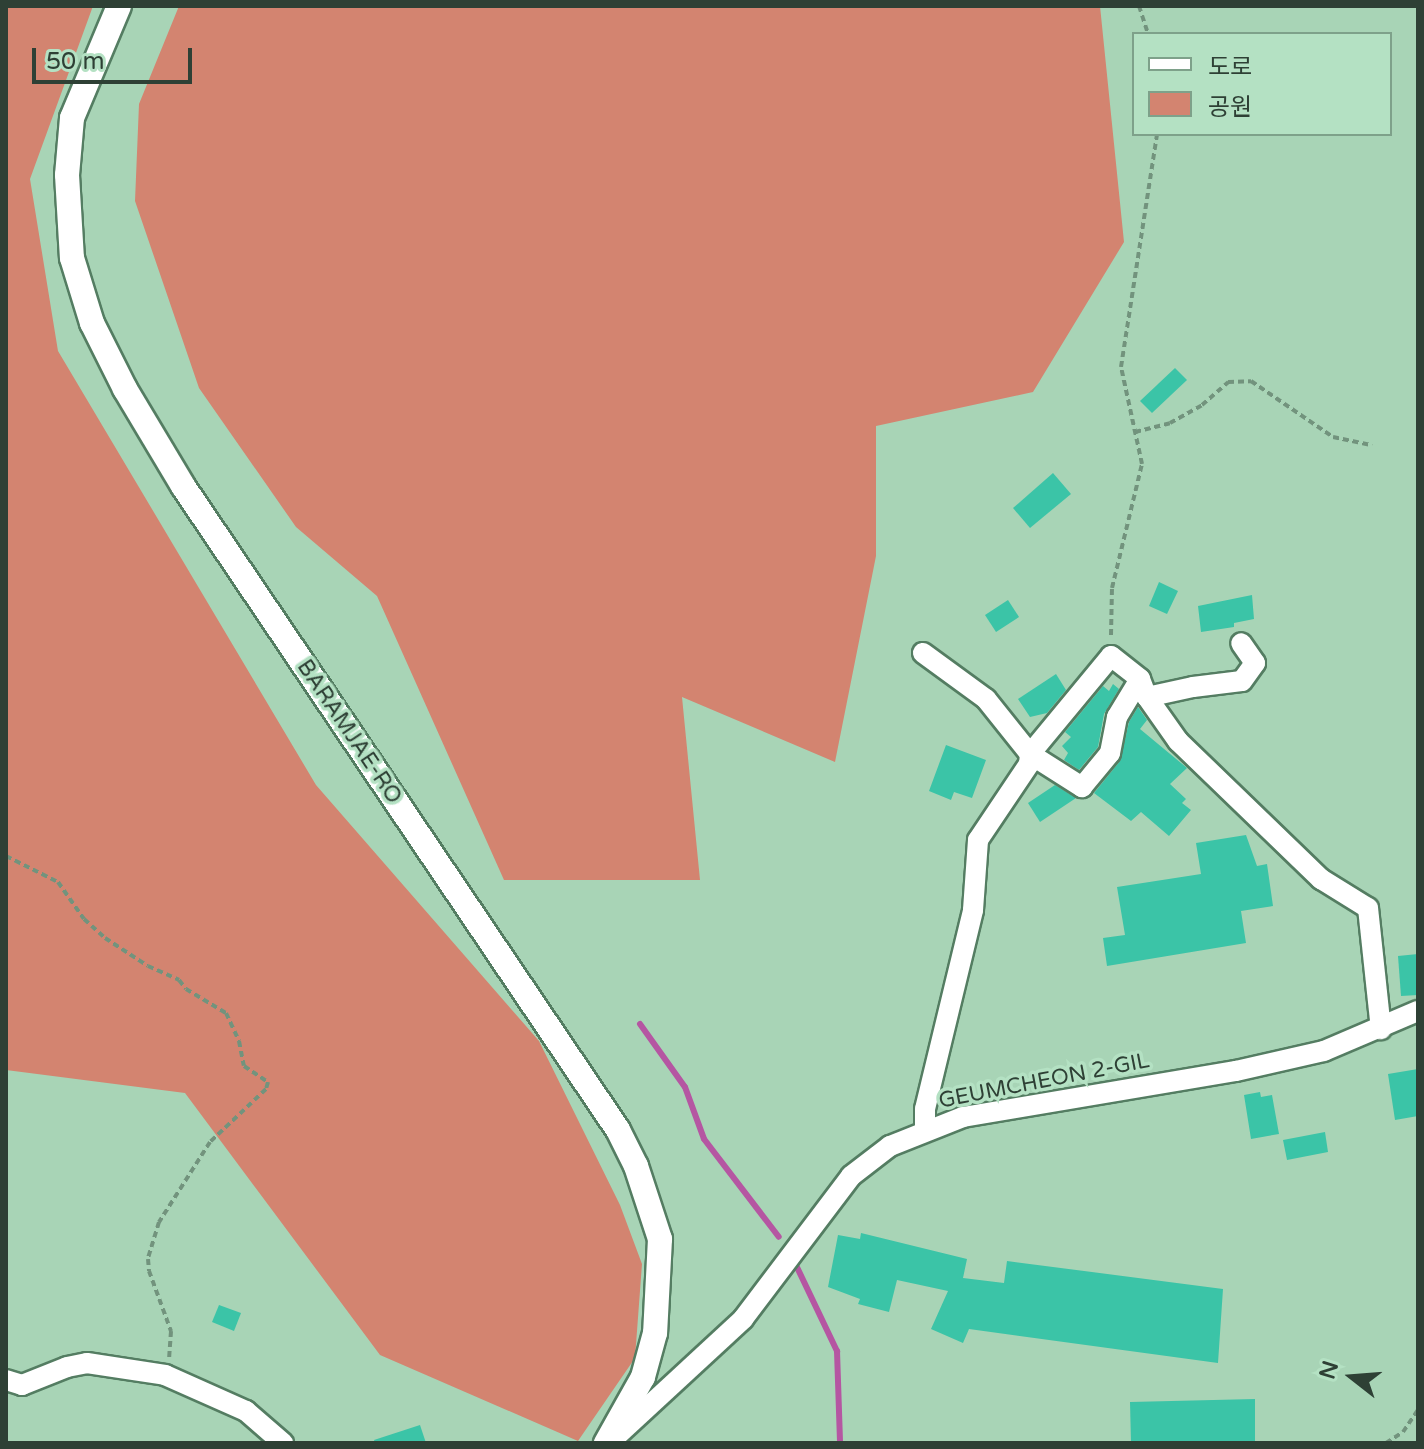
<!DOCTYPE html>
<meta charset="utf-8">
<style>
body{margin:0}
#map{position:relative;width:1424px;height:1449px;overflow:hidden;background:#a8d4b6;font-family:"Varela Round","Noto Sans KR",sans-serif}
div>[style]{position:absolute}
.green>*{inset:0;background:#d38470}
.stream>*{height:6px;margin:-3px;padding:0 3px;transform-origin:3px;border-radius:3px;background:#b556a2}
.building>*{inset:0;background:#3bc4a7}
.path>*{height:4px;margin-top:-2px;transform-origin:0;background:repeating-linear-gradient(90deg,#72937d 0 6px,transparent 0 10px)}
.roads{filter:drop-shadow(2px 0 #547d62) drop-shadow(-2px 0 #547d62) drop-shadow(0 2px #547d62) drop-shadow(0 -2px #547d62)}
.minor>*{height:20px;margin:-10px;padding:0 10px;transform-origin:10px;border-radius:10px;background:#fff}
.tertiary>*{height:24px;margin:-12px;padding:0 12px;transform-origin:12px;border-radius:12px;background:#fff}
span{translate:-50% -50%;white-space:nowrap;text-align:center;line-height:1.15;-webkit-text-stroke:7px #b4e1c3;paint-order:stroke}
.street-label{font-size:22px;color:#2e4035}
.frame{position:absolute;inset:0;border:8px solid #2e4035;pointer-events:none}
.legend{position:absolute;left:1132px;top:32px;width:260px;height:104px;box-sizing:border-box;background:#b4e1c3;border:2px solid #7ea18a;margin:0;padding:10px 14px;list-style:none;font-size:24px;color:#2e4035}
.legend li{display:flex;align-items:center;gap:16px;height:40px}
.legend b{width:40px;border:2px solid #7ea18a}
.north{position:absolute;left:1312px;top:1337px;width:80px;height:80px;-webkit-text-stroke:6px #b4e1c3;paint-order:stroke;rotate:287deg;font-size:22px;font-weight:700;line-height:32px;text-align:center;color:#2e4035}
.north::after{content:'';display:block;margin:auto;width:28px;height:36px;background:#2e4035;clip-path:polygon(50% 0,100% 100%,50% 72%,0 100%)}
.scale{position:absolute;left:32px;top:48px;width:160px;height:36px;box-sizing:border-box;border:4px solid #2e4035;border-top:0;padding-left:10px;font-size:24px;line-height:28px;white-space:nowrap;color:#2e4035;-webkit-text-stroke:6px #b4e1c3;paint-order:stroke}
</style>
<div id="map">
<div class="green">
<div style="clip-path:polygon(6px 6px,93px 6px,30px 179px,58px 351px,316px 785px,539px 1041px,620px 1205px,642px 1264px,635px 1358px,578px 1441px,380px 1355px,185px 1093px,6px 1070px)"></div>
<div style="clip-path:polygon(179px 6px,1100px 6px,1124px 242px,1033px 392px,876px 426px,876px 556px,835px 762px,682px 697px,700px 880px,504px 880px,377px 596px,296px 527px,199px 388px,135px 201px,139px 104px)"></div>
</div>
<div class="stream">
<div style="left:640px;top:1024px;width:77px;rotate:54.5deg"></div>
<div style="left:685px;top:1087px;width:55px;rotate:69.9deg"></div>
<div style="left:704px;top:1139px;width:123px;rotate:52.6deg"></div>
<div style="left:795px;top:1263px;width:98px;rotate:64.5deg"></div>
<div style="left:837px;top:1351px;width:92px;rotate:88.1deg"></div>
</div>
<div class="building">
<div style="clip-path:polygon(1175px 368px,1187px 380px,1152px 413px,1140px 401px)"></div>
<div style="clip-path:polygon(1053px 473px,1071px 494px,1030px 528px,1013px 508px)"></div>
<div style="clip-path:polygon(1159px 582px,1178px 591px,1167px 614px,1149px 606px)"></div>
<div style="clip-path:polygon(1252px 595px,1254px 619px,1234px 623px,1234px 627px,1201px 632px,1198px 606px)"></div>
<div style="clip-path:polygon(1008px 600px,1019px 617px,996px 632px,985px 615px)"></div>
<div style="clip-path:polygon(1056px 674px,1066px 690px,1047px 713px,1030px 717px,1018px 699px)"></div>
<div style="clip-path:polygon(1113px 684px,1119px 689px,1104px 714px,1098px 747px,1079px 770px,1064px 760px,1068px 753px,1062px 746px,1071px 737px,1065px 732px,1103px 686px,1109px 691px)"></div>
<div style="clip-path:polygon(1138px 707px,1147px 720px,1140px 729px,1187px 768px,1170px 784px,1186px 799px,1182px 803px,1191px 810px,1169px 836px,1141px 812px,1131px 821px,1094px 793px,1120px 761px,1129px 722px)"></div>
<div style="clip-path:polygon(946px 745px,986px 760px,972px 798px,954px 792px,951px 800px,929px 791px)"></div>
<div style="clip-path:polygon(1055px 785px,1076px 798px,1040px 822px,1028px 803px)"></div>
<div style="clip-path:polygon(1246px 835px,1257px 866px,1267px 864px,1273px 906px,1241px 911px,1246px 943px,1107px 966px,1103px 938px,1125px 935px,1117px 887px,1201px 874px,1196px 843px)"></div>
<div style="clip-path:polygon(1418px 954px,1418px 995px,1401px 996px,1398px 956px)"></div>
<div style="clip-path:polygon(1418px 1069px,1418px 1116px,1395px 1120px,1388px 1074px)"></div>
<div style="clip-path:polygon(1260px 1092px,1261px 1097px,1272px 1095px,1279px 1134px,1251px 1139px,1244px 1095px)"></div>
<div style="clip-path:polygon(1325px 1132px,1328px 1152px,1287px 1160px,1283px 1140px)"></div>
<div style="clip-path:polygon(861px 1233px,967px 1259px,963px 1278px,1004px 1283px,1007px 1261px,1223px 1289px,1218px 1363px,969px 1329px,963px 1343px,931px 1329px,948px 1291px,897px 1280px,889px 1312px,858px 1304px,860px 1299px,828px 1287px,838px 1235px,860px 1239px)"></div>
<div style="clip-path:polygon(219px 1305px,241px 1313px,234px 1331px,212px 1322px)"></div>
<div style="clip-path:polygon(1255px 1399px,1255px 1443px,1131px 1443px,1130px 1402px)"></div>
<div style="clip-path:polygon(420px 1425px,426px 1443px,375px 1443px,374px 1440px)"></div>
</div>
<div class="path">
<div style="left:1139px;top:6px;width:29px;rotate:72deg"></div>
<div style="left:1135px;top:432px;width:36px;rotate:-14deg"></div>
<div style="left:1170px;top:423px;width:37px;rotate:-29deg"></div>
<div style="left:1202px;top:405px;width:35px;rotate:-41deg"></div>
<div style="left:1228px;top:382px;width:23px;rotate:-2deg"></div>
<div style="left:1251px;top:381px;width:99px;rotate:34.3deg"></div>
<div style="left:1333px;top:437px;width:40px;rotate:12deg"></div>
<div style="left:1111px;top:635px;width:47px;rotate:-88.8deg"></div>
<div style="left:1112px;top:588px;width:128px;rotate:-76.4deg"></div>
<div style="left:1142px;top:464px;width:99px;rotate:-102.2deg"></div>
<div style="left:1121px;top:367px;width:236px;rotate:-81.2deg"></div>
<div style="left:6px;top:856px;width:58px;rotate:26.6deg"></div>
<div style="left:58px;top:882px;width:45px;rotate:54.9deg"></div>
<div style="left:84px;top:919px;width:28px;rotate:42deg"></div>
<div style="left:105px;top:938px;width:51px;rotate:33.1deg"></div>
<div style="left:148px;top:966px;width:34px;rotate:24deg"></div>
<div style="left:179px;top:980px;width:11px;rotate:52deg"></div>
<div style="left:186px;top:989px;width:47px;rotate:31deg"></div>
<div style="left:226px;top:1013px;width:31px;rotate:65deg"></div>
<div style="left:239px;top:1041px;width:25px;rotate:79deg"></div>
<div style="left:244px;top:1066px;width:29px;rotate:34deg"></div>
<div style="left:268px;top:1082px;width:7px;rotate:106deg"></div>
<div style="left:266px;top:1089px;width:77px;rotate:136.6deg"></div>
<div style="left:210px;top:1142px;width:95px;rotate:122.5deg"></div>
<div style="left:159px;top:1222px;width:39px;rotate:107deg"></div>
<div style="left:148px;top:1259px;width:12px;rotate:85deg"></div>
<div style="left:149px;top:1271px;width:64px;rotate:69.9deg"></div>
<div style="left:171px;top:1331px;width:27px;rotate:94deg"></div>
<div style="left:1386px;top:1443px;width:20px;rotate:-33deg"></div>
<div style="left:1403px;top:1432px;width:27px;rotate:-56deg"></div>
</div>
<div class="roads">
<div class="minor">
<div style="left:923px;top:653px;width:78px;rotate:36.1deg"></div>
<div style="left:986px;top:699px;width:70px;rotate:51.3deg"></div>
<div style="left:1030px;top:754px;width:62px;rotate:32.4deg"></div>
<div style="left:1082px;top:787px;width:44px;rotate:-50.5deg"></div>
<div style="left:1110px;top:753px;width:37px;rotate:-79deg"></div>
<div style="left:1117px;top:717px;width:44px;rotate:-58.8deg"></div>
<div style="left:1147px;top:697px;width:47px;rotate:-12.3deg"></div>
<div style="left:1193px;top:687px;width:49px;rotate:-7deg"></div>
<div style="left:1242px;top:681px;width:22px;rotate:-54deg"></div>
<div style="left:1255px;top:663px;width:24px;rotate:-125deg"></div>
<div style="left:925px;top:1129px;width:20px;rotate:-90deg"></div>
<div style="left:925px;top:1109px;width:205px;rotate:-76.4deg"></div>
<div style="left:973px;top:910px;width:70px;rotate:-85.9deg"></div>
<div style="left:978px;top:840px;width:92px;rotate:-56.1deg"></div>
<div style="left:1029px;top:764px;width:10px;rotate:-84deg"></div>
<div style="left:1030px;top:754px;width:127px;rotate:-50.4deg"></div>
<div style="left:1111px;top:656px;width:37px;rotate:38deg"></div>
<div style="left:1140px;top:679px;width:19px;rotate:69deg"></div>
<div style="left:1147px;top:697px;width:54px;rotate:54.8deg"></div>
<div style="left:1178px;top:741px;width:199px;rotate:44deg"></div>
<div style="left:1321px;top:879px;width:55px;rotate:31.7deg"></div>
<div style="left:1368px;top:908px;width:122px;rotate:83.9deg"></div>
<div style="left:6px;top:1380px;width:17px;rotate:17deg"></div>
<div style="left:22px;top:1385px;width:48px;rotate:-21.8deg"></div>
<div style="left:67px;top:1367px;width:20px;rotate:-11deg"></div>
<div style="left:87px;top:1363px;width:79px;rotate:8.7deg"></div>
<div style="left:165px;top:1375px;width:89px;rotate:24deg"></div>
<div style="left:246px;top:1411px;width:49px;rotate:40.9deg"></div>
<div style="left:611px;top:1441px;width:180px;rotate:-42.7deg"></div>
<div style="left:743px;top:1319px;width:179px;rotate:-52.9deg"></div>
<div style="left:851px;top:1176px;width:49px;rotate:-37.6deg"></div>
<div style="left:890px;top:1146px;width:79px;rotate:-21.7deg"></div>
<div style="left:963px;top:1117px;width:277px;rotate:-9.6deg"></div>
<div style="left:1236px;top:1071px;width:90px;rotate:-12.8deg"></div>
<div style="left:1324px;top:1051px;width:102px;rotate:-23.1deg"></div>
</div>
<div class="tertiary">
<div style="left:119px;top:6px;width:121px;rotate:112.8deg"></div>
<div style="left:72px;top:118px;width:57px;rotate:95deg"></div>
<div style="left:67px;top:175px;width:83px;rotate:86.6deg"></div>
<div style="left:72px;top:258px;width:68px;rotate:72.9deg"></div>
<div style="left:92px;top:323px;width:74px;rotate:63.4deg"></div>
<div style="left:125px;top:389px;width:113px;rotate:59.1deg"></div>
<div style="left:183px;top:486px;width:777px;rotate:55.96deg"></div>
<div style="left:618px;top:1130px;width:40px;rotate:63.4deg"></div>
<div style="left:636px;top:1166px;width:77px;rotate:71.8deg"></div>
<div style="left:660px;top:1239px;width:94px;rotate:93deg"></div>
<div style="left:655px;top:1333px;width:46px;rotate:105.3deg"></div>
<div style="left:643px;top:1377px;width:76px;rotate:119.3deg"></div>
</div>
</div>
<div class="street-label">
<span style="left:349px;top:732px;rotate:56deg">BARAMJAE-RO</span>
<span style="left:1044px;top:1081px;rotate:-11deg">GEUMCHEON 2-GIL</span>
</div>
<div class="frame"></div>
<ul class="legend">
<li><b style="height:10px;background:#fff"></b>도로</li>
<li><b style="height:22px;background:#d38470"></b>공원</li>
</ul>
<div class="north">N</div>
<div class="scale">50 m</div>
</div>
